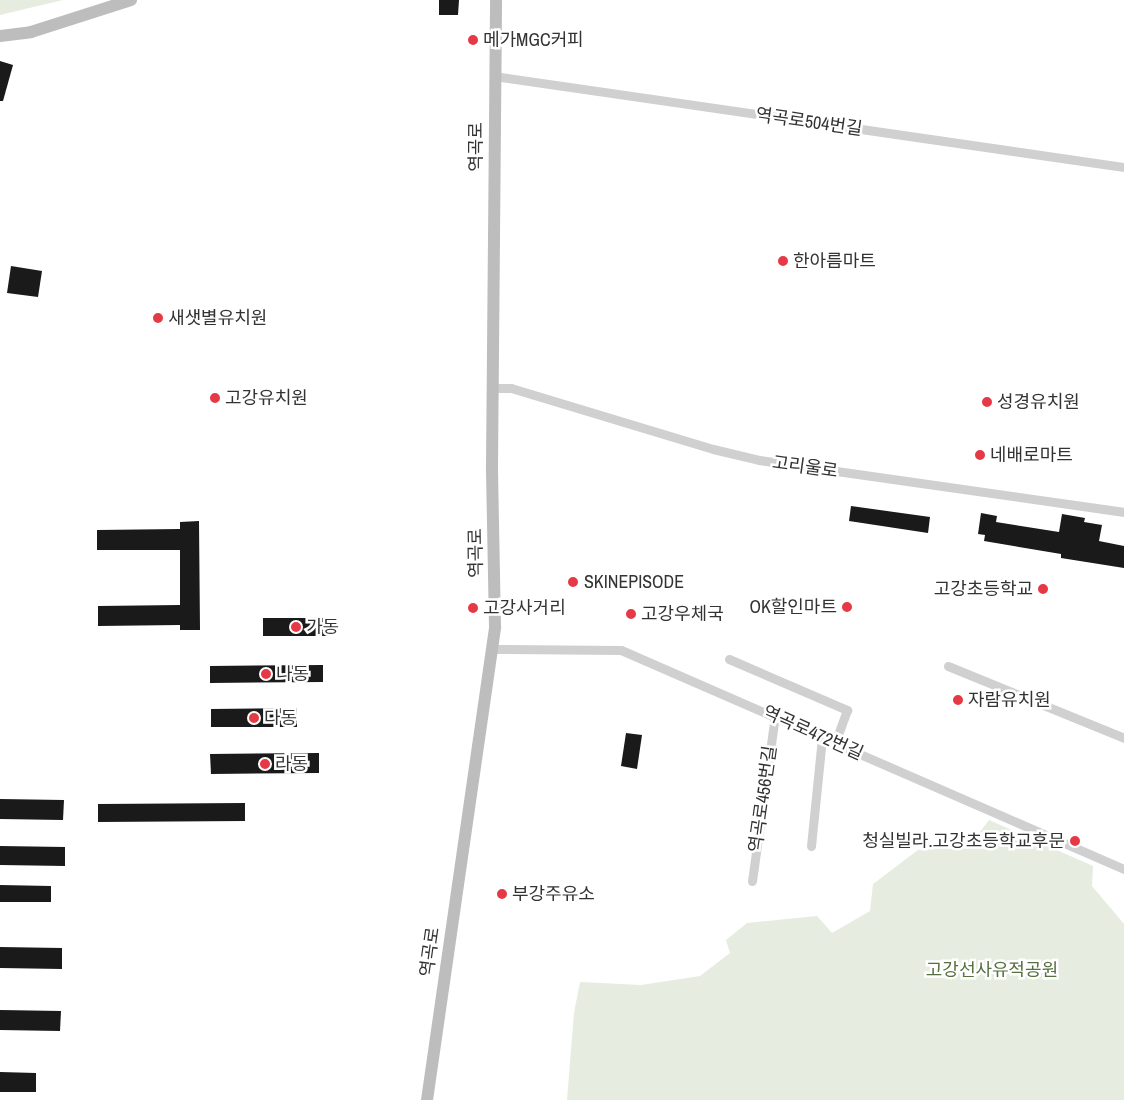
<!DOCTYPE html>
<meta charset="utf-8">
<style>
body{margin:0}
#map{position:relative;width:1124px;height:1100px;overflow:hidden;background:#fff;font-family:"Archivo Narrow","Noto Sans KR",sans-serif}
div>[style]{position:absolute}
.green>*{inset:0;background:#e6ecdf}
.building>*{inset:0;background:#1a1a1a}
.street>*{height:9px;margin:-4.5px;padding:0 4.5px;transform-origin:4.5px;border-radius:4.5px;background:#d0d0d0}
.secondary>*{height:12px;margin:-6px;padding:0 6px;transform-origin:6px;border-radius:6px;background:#bdbdbd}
.dots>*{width:14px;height:14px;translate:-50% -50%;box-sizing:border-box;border:2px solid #fff;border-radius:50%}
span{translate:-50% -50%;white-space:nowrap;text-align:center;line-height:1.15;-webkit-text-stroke:5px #fff;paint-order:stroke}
.poi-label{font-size:18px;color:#333}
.left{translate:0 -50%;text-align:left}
.right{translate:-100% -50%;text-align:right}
.street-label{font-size:18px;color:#333}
.park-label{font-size:18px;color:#56703f}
</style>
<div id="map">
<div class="green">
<div style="clip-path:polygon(0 0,63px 0,0 15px)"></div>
<div style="clip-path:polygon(989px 820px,1093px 866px,1092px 886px,1124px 924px,1124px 1100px,567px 1100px,574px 1013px,580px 982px,641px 985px,700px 976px,730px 953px,726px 940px,747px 923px,817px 916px,832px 933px,870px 911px,873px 884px,918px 850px,973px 841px)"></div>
</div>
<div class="building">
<div style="clip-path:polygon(439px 0,459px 0,458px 15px,439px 15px)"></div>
<div style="clip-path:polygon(0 61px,13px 65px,3px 101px,0 101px)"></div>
<div style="clip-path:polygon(11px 266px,42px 271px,38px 297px,7px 293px)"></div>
<div style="clip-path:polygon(851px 506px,930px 517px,928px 533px,849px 521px)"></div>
<div style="clip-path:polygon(981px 513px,997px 516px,996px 522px,1059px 532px,1062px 514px,1085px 518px,1084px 522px,1102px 525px,1099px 541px,1124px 546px,1124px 568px,1061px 558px,1061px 554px,984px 541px,985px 535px,978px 534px)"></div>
<div style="clip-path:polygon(199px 521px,200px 630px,180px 630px,180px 625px,98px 626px,98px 606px,180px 605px,180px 550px,97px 550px,97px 530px,180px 529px,180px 522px)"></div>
<div style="clip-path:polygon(263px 618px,328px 618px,329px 636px,263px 636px)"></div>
<div style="clip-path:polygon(323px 665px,323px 682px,210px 683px,210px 666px)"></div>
<div style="clip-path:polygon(297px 708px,297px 727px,211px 727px,211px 709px)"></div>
<div style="clip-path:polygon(626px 733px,642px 735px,637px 769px,621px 766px)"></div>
<div style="clip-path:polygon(319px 753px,319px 773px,211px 774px,210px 754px)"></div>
<div style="clip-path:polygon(0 799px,64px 800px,63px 820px,0 819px)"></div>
<div style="clip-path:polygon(245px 803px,245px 821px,98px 822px,98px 804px)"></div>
<div style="clip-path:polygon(0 846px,65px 847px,65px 866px,0 865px)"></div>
<div style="clip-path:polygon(0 885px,51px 886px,51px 902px,0 902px)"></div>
<div style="clip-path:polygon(0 947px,62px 948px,62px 969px,0 968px)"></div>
<div style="clip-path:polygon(0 1010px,61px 1011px,60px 1031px,0 1030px)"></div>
<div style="clip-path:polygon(0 1072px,36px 1073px,36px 1092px,0 1092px)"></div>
</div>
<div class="street">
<div style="left:494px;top:76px;width:637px;rotate:8.22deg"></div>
<div style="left:493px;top:388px;width:18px"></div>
<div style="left:511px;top:388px;width:211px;rotate:16.8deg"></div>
<div style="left:713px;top:449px;width:47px;rotate:13.4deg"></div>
<div style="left:759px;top:460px;width:369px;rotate:8.1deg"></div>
<div style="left:492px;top:649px;width:129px;rotate:0.4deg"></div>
<div style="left:621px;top:650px;width:549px;rotate:23.53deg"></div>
<div style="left:729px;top:659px;width:129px;rotate:23.4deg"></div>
<div style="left:847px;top:710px;width:35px;rotate:110deg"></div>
<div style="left:948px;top:666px;width:190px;rotate:22.2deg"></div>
<div style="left:811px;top:846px;width:110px;rotate:-84.2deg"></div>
<div style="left:752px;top:881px;width:167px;rotate:-82.1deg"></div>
</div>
<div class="secondary">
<div style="left:0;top:36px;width:31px;rotate:-7deg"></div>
<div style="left:31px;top:32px;width:105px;rotate:-17.7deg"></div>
<div style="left:427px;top:1100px;width:478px;rotate:-81.8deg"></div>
<div style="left:495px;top:627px;width:161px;rotate:-91.1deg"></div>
<div style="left:492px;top:466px;width:466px;rotate:-89.5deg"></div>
</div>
<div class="dots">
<div style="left:473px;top:40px;background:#e63946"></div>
<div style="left:783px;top:261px;background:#e63946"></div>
<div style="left:158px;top:318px;background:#e63946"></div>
<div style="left:215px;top:398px;background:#e63946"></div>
<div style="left:987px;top:402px;background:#e63946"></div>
<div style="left:980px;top:455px;background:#e63946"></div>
<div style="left:573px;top:582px;background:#e63946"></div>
<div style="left:1043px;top:589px;background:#e63946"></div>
<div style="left:847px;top:607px;background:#e63946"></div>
<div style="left:473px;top:608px;background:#e63946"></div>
<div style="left:631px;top:614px;background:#e63946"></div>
<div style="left:296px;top:627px;background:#e63946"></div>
<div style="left:266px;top:674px;background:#e63946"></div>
<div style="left:958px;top:700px;background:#e63946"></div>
<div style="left:254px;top:718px;background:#e63946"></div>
<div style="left:265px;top:764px;background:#e63946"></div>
<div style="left:1075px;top:841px;background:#e63946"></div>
<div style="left:502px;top:894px;background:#e63946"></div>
</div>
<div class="poi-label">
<span class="left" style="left:483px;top:40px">메가MGC커피</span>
<span class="left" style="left:793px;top:261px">한아름마트</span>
<span class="left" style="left:168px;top:318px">새샛별유치원</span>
<span class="left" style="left:225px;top:398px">고강유치원</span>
<span class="left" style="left:997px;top:402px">성경유치원</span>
<span class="left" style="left:990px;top:455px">네배로마트</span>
<span class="left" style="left:584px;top:582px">SKINEPISODE</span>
<span class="right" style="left:1033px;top:589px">고강초등학교</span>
<span class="right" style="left:837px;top:607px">OK할인마트</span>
<span class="left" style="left:483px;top:608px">고강사거리</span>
<span class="left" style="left:641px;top:614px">고강우체국</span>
<span class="left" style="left:306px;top:627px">가동</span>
<span class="left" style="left:276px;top:674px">나동</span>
<span class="left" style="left:968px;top:700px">자람유치원</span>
<span class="left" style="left:264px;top:718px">다동</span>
<span class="left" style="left:275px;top:764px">라동</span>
<span class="right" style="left:1065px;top:841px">청실빌라.고강초등학교후문</span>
<span class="left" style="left:512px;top:894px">부강주유소</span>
</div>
<div class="street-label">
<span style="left:809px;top:122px;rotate:8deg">역곡로504번길</span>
<span style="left:476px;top:147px;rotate:-90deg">역곡로</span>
<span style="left:805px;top:467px;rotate:8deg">고리울로</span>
<span style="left:476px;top:553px;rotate:-91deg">역곡로</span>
<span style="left:813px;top:733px;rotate:24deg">역곡로472번길</span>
<span style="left:763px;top:799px;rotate:-82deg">역곡로456번길</span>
<span style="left:430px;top:952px;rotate:-82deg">역곡로</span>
</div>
<div class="park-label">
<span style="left:992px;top:970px">고강선사유적공원</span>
</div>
</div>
